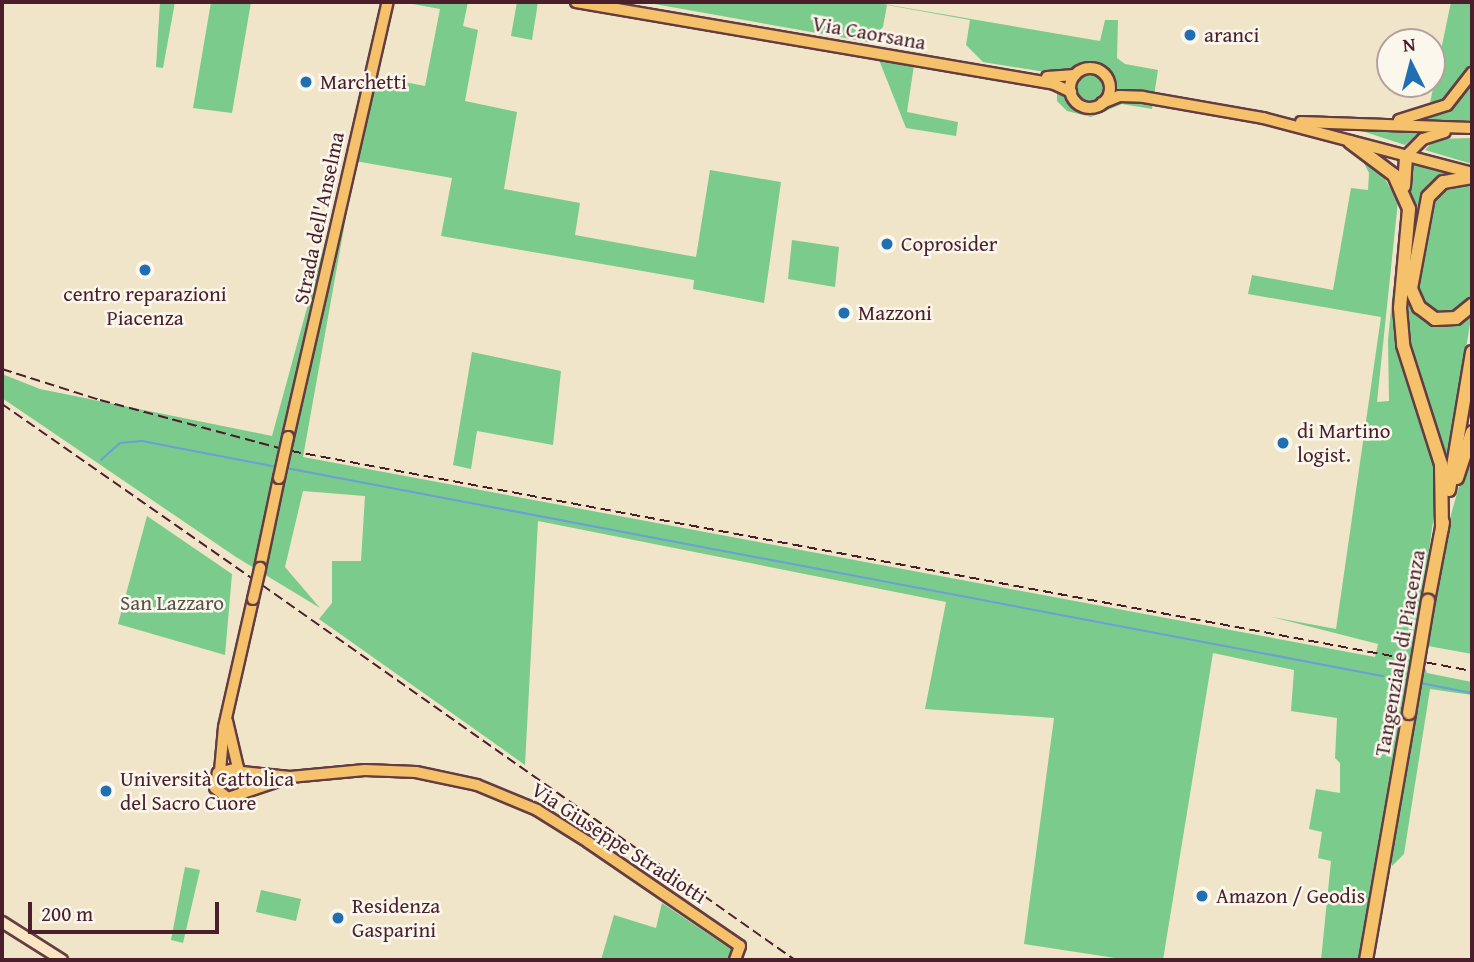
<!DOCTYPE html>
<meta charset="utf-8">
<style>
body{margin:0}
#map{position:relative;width:1474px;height:962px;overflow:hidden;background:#f0e5c8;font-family:"Gentium Book Plus",serif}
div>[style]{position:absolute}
.green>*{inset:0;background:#7acb8c}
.stream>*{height:2px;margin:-1px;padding:0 1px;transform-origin:1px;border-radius:1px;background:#6ba0d7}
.roads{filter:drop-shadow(2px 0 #633d43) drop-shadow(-2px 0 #633d43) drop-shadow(0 2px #633d43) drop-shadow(0 -2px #633d43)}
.secondary>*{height:10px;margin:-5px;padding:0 5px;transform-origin:5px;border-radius:5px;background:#fbe6c4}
.primary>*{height:10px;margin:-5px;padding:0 5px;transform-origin:5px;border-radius:5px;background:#f5c16b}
.primary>.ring{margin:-5px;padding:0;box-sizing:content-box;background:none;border:10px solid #f5c16b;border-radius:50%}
.trunk>*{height:12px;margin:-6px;padding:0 6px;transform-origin:6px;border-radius:6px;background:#f5c16b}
.rail>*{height:2px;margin-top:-1px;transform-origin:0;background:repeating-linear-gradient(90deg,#4a1f2b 0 10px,transparent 0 15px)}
.bridges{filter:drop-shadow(2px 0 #633d43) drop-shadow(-2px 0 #633d43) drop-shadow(0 2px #633d43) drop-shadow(0 -2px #633d43)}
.primary-bridge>*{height:10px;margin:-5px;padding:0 5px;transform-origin:5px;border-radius:5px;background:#f5c16b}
.trunk-bridge>*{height:12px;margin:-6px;padding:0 6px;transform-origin:6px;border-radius:6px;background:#f5c16b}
.dots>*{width:19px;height:19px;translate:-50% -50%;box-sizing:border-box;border:4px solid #fbf7ec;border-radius:50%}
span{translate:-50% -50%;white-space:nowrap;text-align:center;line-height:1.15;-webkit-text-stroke:5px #fbf7ec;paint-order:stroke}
.street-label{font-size:21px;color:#4a1f2b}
.poi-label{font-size:21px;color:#4a1f2b}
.left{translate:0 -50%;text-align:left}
.park-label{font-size:21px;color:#585348}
.frame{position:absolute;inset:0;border:4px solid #4a1f2b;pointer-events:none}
.north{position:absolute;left:1376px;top:28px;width:70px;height:70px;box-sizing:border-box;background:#fbf7ec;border:2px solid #b4a19f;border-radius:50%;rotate:354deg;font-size:19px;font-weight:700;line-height:28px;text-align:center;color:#4a1f2b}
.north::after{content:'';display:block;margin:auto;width:24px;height:32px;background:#1f6fb2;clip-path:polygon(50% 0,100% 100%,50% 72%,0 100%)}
.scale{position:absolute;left:28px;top:902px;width:191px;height:32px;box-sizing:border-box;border:4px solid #4a1f2b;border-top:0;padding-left:9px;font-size:21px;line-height:24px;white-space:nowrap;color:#4a1f2b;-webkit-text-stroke:5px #fbf7ec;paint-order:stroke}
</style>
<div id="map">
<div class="green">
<div style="clip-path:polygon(160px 2px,175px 2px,163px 68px,156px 67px)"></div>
<div style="clip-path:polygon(211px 2px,251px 2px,232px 113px,193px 108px)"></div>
<div style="clip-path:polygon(402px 2px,468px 2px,463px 26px,478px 30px,465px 101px,517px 112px,504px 189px,580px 203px,575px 235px,696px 257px,710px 170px,781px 182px,764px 303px,693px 289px,694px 280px,441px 236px,452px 178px,355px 161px,373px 76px,425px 86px,440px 9px)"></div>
<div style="clip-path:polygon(517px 2px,538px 2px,532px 40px,511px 36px)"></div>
<div style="clip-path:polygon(643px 2px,872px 2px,1100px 41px,1105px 20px,1118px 20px,1117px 58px,1125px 64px,1158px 70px,1152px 109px,1122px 104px,1091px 117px,1067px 111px,1057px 101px,1057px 74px,983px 62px,966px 45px,970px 20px,887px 5px,883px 27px,868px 42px)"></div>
<div style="clip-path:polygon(1451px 2px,1472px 2px,1472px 65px,1457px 91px,1434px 108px,1430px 103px)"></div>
<div style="clip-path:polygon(879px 60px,914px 65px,907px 112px,958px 122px,956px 136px,906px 128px)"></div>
<div style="clip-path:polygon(1472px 80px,1472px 121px,1426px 120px,1449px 107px)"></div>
<div style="clip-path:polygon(1359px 130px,1420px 132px,1405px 145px)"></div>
<div style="clip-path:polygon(1472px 138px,1472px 164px,1425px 150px,1435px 139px)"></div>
<div style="clip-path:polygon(1362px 159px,1380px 171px,1398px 201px,1377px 402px,1389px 401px,1388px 340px,1393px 290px,1398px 291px,1403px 360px,1439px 479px,1416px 643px,1427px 673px,1472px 682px,1472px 695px,1430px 689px,1404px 854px,1392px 866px,1384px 836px,1359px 960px,1321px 960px,1331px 861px,1318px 858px,1322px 832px,1309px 829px,1316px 789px,1340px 793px,1340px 763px,1335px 758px,1337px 718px,1291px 711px,1294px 670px,1213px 653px,1163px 960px,1128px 960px,1024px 944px,1054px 718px,925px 709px,946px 602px,538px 521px,525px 765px,319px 619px,332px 603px,332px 561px,361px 561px,365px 496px,303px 491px,285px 567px,320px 608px,236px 557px,2px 398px,2px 374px,40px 389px,272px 436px,334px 209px,347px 211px,303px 457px,1375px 657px,1378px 644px,1272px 617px,1336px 629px,1381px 317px,1248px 294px,1252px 275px,1333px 290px,1351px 188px,1368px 190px,1369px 173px)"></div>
<div style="clip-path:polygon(1411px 161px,1456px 174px,1433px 185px,1409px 280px,1425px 317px,1472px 311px,1447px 469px,1407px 349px,1405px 287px,1414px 222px,1407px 186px)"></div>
<div style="clip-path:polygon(1472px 182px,1472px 299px,1447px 316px,1425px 309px,1414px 284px,1426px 212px,1441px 186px)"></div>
<div style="clip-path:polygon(792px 240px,839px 247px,835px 287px,788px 279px)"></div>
<div style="clip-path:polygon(472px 352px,561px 371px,553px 445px,477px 431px,471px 469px,453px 465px)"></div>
<div style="clip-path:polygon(1472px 440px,1472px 654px,1428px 646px,1449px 522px)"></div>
<div style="clip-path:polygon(147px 516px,232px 574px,225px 655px,118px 624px)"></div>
<div style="clip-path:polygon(185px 867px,200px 870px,183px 943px,171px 940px)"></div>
<div style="clip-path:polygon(261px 890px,301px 899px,296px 921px,256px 912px)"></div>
<div style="clip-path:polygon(662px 903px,747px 960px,601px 960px,614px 915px,656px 928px)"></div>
</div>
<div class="stream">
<div style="left:101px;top:460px;width:25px;rotate:-42deg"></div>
<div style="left:120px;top:443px;width:22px;rotate:-5deg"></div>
<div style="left:142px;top:441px;width:137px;rotate:10.9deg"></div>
<div style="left:286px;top:468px;width:1117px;rotate:10.74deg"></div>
<div style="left:1392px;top:677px;width:16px;rotate:11deg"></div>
<div style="left:1420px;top:683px;width:53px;rotate:10.9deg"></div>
</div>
<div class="roads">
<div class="secondary">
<div style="left:2px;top:922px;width:71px;rotate:32.3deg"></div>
</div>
<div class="primary">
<div style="left:576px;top:2px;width:485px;rotate:9.7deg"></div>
<div style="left:1054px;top:84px;width:19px;rotate:25deg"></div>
<div class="ring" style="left:1070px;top:68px;width:30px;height:30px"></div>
<div style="left:1047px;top:77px;width:28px;rotate:-4deg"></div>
<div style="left:1102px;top:103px;width:18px;rotate:-22deg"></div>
<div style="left:1119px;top:96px;width:24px;rotate:2deg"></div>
<div style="left:1143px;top:97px;width:122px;rotate:9.9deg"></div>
<div style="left:1263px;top:118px;width:216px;rotate:14.7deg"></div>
<div style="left:1399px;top:120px;width:50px;rotate:-17.4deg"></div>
<div style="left:1447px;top:105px;width:41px;rotate:-52deg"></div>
<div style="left:1301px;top:122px;width:171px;rotate:2deg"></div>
<div style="left:1406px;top:156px;width:24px;rotate:-45deg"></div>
<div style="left:1423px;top:139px;width:23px;rotate:-18deg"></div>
<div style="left:288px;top:437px;width:446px;rotate:-77.1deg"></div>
<div style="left:260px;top:568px;width:92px;rotate:-78.1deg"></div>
<div style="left:227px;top:721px;width:48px;rotate:76.8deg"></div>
<div style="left:220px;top:771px;width:44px;rotate:-84.8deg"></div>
<div style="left:224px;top:727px;width:131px;rotate:-77.2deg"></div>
<div style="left:242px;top:772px;width:48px;rotate:5.9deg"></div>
<div style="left:243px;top:792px;width:11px;rotate:-75deg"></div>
<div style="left:246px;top:781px;width:15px;rotate:-122deg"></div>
<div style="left:238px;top:768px;width:21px;rotate:166deg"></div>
<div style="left:218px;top:773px;width:15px;rotate:101deg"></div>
<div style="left:215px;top:788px;width:16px;rotate:38deg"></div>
<div style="left:228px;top:798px;width:65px;rotate:-18.7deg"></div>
<div style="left:290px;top:777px;width:75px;rotate:-5.3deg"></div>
<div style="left:365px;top:770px;width:51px;rotate:2.2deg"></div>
<div style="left:416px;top:772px;width:62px;rotate:12deg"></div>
<div style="left:477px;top:785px;width:65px;rotate:22.6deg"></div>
<div style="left:537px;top:810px;width:60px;rotate:32.1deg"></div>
<div style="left:588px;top:842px;width:184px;rotate:34.4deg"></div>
<div style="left:740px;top:946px;width:15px;rotate:110deg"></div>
</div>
<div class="trunk">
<div style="left:1350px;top:142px;width:55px;rotate:36.9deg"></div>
<div style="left:1394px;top:175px;width:37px;rotate:66deg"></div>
<div style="left:1409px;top:209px;width:99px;rotate:95.2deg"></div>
<div style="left:1400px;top:308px;width:37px;rotate:85deg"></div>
<div style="left:1403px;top:345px;width:125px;rotate:72.3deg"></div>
<div style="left:1441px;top:464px;width:64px;rotate:89.1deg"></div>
<div style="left:1472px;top:177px;width:29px;rotate:170deg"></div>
<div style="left:1443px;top:182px;width:21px;rotate:135deg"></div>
<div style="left:1428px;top:197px;width:94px;rotate:100.5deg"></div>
<div style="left:1411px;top:289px;width:20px;rotate:66deg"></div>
<div style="left:1419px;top:307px;width:20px;rotate:37deg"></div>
<div style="left:1435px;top:319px;width:21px;rotate:-3deg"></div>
<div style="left:1456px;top:318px;width:21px;rotate:-39deg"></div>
<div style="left:1404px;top:186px;width:30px;rotate:-86deg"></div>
<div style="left:1457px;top:478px;width:48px;rotate:-71.9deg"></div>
<div style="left:1449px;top:490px;width:140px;rotate:-80.5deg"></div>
<div style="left:1428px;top:601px;width:80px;rotate:-79.2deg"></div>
<div style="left:1366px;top:960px;width:251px;rotate:-80.1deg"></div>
</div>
</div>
<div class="rail">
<div style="left:2px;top:369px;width:103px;rotate:17.6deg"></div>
<div style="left:100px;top:400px;width:198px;rotate:15deg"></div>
<div style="left:291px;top:451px;width:1201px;rotate:10.55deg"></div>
<div style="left:2px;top:404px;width:304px;rotate:34.9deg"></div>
<div style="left:262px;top:585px;width:652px;rotate:35.13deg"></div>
</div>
<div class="bridges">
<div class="primary-bridge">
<div style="left:279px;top:478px;width:42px;rotate:-77.6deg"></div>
<div style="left:253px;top:599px;width:32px;rotate:-77deg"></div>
</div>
<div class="trunk-bridge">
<div style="left:1409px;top:713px;width:114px;rotate:-80.4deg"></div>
</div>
</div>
<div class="dots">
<div style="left:1190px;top:35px;background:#1f6fb2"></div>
<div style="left:306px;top:82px;background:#1f6fb2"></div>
<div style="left:887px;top:244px;background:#1f6fb2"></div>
<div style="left:145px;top:270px;background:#1f6fb2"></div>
<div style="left:844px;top:313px;background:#1f6fb2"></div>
<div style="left:1283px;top:443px;background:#1f6fb2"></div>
<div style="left:106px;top:791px;background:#1f6fb2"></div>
<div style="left:1202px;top:896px;background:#1f6fb2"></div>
<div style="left:338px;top:918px;background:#1f6fb2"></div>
</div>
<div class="street-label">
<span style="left:869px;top:33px;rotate:10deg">Via Caorsana</span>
<span style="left:319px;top:218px;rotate:-78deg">Strada dell'Anselma</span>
<span style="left:1400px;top:653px;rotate:-80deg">Tangenziale di Piacenza</span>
<span style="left:619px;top:843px;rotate:33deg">Via Giuseppe Stradiotti</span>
</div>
<div class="poi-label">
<span class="left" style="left:1204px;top:35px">aranci</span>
<span class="left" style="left:320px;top:82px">Marchetti</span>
<span class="left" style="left:901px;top:244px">Coprosider</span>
<span style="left:145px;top:306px">centro reparazioni<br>Piacenza</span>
<span class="left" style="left:858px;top:313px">Mazzoni</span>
<span class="left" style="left:1297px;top:443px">di Martino<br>logist.</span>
<span class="left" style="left:120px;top:791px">Università Cattolica<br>del Sacro Cuore</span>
<span class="left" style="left:1216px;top:896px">Amazon / Geodis</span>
<span class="left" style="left:352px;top:918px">Residenza<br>Gasparini</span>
</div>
<div class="park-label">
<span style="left:172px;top:603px">San Lazzaro</span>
</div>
<div class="frame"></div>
<div class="north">N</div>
<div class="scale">200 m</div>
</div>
